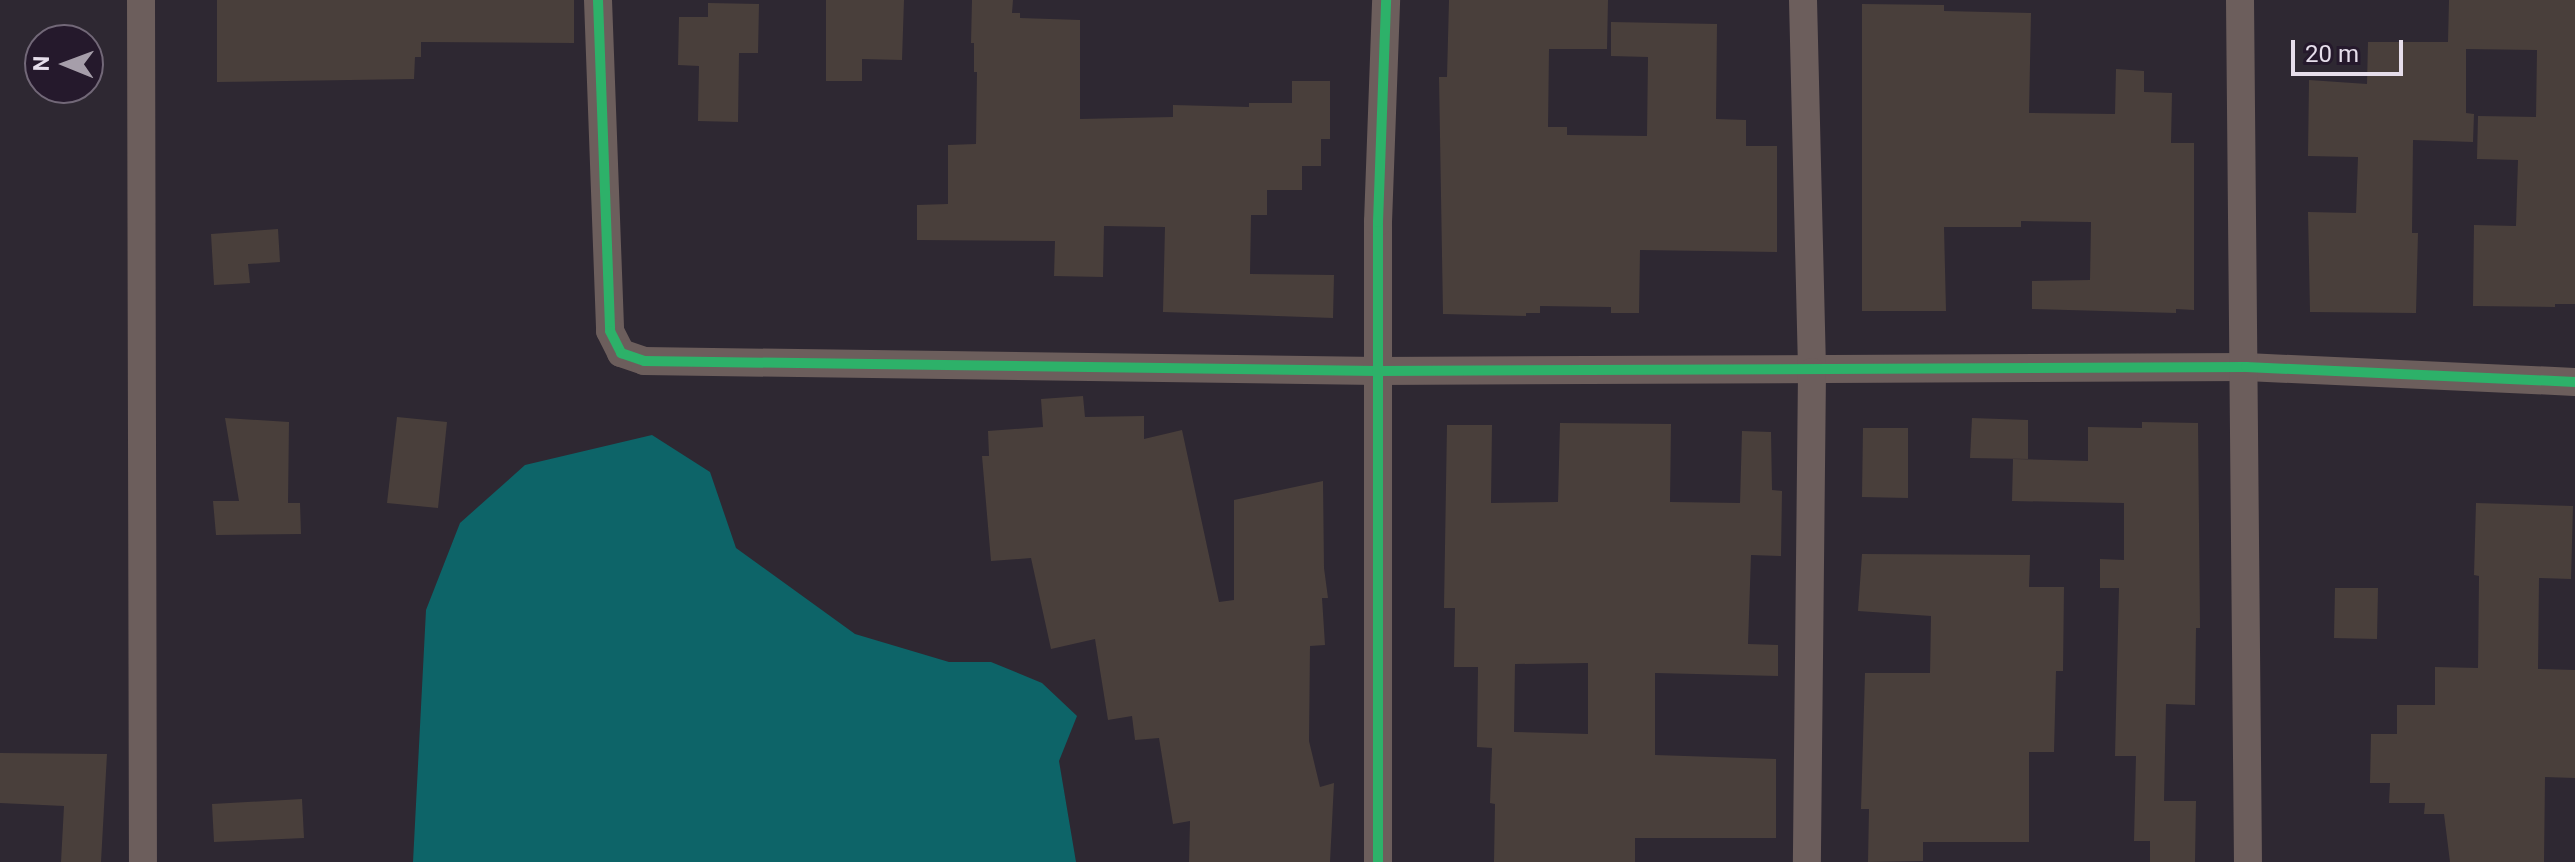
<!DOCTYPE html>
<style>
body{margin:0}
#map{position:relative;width:2575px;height:862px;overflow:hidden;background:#2e2832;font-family:Roboto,sans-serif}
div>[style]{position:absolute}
.water>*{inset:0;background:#0d6468}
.building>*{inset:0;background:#493f3b}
.minor>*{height:28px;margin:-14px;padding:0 14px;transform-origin:14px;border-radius:14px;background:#6c5e5c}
.cycleway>*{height:10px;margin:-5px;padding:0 5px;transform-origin:5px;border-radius:5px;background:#2db169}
span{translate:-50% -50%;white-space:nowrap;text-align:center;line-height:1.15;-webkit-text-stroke:6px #25192c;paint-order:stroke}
.north{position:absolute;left:24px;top:24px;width:80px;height:80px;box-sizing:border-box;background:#25192c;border:2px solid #726878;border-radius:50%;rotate:271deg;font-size:22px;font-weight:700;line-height:32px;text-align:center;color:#e6deeb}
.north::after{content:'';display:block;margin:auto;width:28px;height:36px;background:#a69eaa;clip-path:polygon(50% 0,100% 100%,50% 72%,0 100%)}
.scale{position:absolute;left:2291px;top:40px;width:112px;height:36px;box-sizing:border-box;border:4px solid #e6deeb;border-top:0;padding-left:10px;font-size:24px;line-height:28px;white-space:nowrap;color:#e6deeb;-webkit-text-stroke:6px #25192c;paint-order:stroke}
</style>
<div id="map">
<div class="water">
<div style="clip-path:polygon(652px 435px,710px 472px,736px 548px,855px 634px,949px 662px,991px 662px,1042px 683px,1077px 716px,1059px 761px,1076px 862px,413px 862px,426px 610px,460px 523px,525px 465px)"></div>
</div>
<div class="building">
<div style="clip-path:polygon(217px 0,574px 0,574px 43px,421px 42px,421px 57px,415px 57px,414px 79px,217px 82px)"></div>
<div style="clip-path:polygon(826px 0,904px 0,902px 60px,862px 59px,862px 81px,826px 81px)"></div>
<div style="clip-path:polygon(972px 0,1013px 0,1012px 13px,1020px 13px,1020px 18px,1080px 20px,1080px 119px,1173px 117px,1173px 105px,1249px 107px,1249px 103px,1292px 103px,1292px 81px,1330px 81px,1330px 139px,1321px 139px,1321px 166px,1302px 166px,1302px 190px,1267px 190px,1267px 215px,1251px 215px,1250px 274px,1334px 275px,1333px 318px,1163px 312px,1165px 227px,1104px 226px,1103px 277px,1054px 276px,1055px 241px,917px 240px,917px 205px,948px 204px,948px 145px,976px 144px,977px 72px,974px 72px,974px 43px,971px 43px)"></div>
<div style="clip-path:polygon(1449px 0,1608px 0,1607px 49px,1549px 49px,1548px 127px,1567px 127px,1567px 135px,1647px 136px,1648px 57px,1611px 56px,1611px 22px,1717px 24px,1716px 119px,1746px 120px,1746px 146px,1777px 146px,1777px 252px,1640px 250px,1639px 313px,1611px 313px,1611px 307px,1540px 306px,1540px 313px,1526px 313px,1526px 316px,1443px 314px,1439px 77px,1447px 77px)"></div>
<div style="clip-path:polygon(2449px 0,2575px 0,2575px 304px,2555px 304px,2555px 307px,2473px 306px,2474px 225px,2516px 226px,2518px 160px,2477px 159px,2478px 116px,2536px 117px,2537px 50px,2466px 49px,2466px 113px,2474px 114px,2473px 142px,2413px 140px,2412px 233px,2418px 233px,2416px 313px,2310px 312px,2308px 212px,2356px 213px,2358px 157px,2308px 156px,2309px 80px,2367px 84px,2368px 42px,2448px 42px)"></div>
<div style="clip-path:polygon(708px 3px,759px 4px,758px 53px,739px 53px,738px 122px,698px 121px,699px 66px,678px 65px,679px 17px,708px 17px)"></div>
<div style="clip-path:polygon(1862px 4px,1944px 5px,1944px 11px,2031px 13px,2029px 113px,2115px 114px,2116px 69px,2144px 71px,2144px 92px,2172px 93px,2171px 143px,2194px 143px,2194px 310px,2176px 309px,2176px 313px,2032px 309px,2032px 281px,2090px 280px,2091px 222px,2021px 221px,2021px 227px,1944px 227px,1946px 311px,1862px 311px)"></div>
<div style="clip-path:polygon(278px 229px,280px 262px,248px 264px,250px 283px,214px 285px,211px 234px)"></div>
<div style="clip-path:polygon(1083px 396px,1085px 417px,1144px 416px,1144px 439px,1182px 430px,1219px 602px,1234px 600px,1234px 500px,1323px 481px,1324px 568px,1328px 598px,1322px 598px,1325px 645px,1310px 646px,1309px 741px,1320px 787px,1334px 783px,1330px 862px,1189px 862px,1190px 821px,1173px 824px,1159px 738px,1135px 740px,1132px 716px,1108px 720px,1095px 639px,1051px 649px,1031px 558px,991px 561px,982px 456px,989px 456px,988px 431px,1043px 427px,1041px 399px)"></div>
<div style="clip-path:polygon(397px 417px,447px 422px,438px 508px,387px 503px)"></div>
<div style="clip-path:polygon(225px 418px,289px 422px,288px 503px,300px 503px,301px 534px,216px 535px,213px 501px,239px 501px)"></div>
<div style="clip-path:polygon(1972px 418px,2028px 420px,2028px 459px,1970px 458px)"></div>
<div style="clip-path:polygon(2142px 422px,2198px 423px,2200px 628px,2196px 628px,2195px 705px,2166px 704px,2164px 801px,2196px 801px,2195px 862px,2150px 862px,2150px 841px,2134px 841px,2136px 756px,2115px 756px,2119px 588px,2100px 588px,2100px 559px,2124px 560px,2124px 503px,2012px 501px,2013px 459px,2088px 461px,2088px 427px,2142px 428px)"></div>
<div style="clip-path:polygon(evenodd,1560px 423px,1671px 424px,1670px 502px,1740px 503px,1742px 431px,1771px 432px,1772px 490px,1782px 491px,1781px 556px,1751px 555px,1748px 644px,1778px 645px,1778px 676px,1655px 673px,1655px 755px,1776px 759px,1776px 838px,1635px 838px,1635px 862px,1494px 862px,1495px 804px,1490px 803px,1492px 748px,1477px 747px,1478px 667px,1454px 667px,1455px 608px,1444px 608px,1447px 425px,1492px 425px,1491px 503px,1558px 502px,1560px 423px,1588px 663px,1588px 734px,1514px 732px,1515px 664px,1588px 663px)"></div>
<div style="clip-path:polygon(1863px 428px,1908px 428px,1908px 498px,1862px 497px)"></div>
<div style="clip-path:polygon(2476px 503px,2573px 506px,2571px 579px,2539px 578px,2538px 669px,2575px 670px,2575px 778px,2545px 777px,2544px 862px,2450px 862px,2444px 814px,2424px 814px,2425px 803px,2389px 803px,2390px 783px,2370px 783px,2371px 734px,2397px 734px,2397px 705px,2435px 705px,2435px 667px,2478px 668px,2479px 576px,2474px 575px)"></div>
<div style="clip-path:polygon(1862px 554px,2030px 555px,2029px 587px,2064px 587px,2063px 671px,2056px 671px,2054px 752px,2029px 752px,2029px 842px,1923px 842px,1923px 861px,1868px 862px,1869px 809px,1861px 809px,1865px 673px,1930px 673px,1931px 616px,1858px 611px)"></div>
<div style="clip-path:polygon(2335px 588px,2378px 588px,2377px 639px,2334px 638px)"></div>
<div style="clip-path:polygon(0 753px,107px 754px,101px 862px,61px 862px,64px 806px,0 803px)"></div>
<div style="clip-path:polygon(302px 799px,304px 838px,214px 842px,212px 804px)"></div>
</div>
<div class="minor">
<div style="left:141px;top:0;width:862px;rotate:89.87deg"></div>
<div style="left:598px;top:0;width:331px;rotate:87.9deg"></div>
<div style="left:610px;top:331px;width:25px;rotate:63deg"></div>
<div style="left:621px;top:353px;width:24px;rotate:19deg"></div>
<div style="left:644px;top:361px;width:733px;rotate:0.78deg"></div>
<div style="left:1377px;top:371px;width:869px;rotate:-0.26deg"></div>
<div style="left:2246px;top:367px;width:329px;rotate:2.6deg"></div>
<div style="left:1803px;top:0;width:372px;rotate:88.6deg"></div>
<div style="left:1812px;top:372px;width:490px;rotate:90.6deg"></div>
<div style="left:2240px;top:0;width:862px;rotate:89.47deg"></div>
<div style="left:1378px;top:862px;width:640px;rotate:-90deg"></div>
<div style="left:1378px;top:222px;width:222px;rotate:-87.9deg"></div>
</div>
<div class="cycleway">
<div style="left:598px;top:0;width:331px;rotate:87.9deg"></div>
<div style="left:610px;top:331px;width:25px;rotate:63deg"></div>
<div style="left:621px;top:353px;width:24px;rotate:19deg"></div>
<div style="left:644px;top:361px;width:733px;rotate:0.78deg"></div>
<div style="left:1377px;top:371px;width:869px;rotate:-0.26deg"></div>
<div style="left:2246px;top:367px;width:329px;rotate:2.6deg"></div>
<div style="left:1378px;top:862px;width:640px;rotate:-90deg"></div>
<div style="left:1378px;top:222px;width:222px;rotate:-87.9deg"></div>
</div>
<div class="north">N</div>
<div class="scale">20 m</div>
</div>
